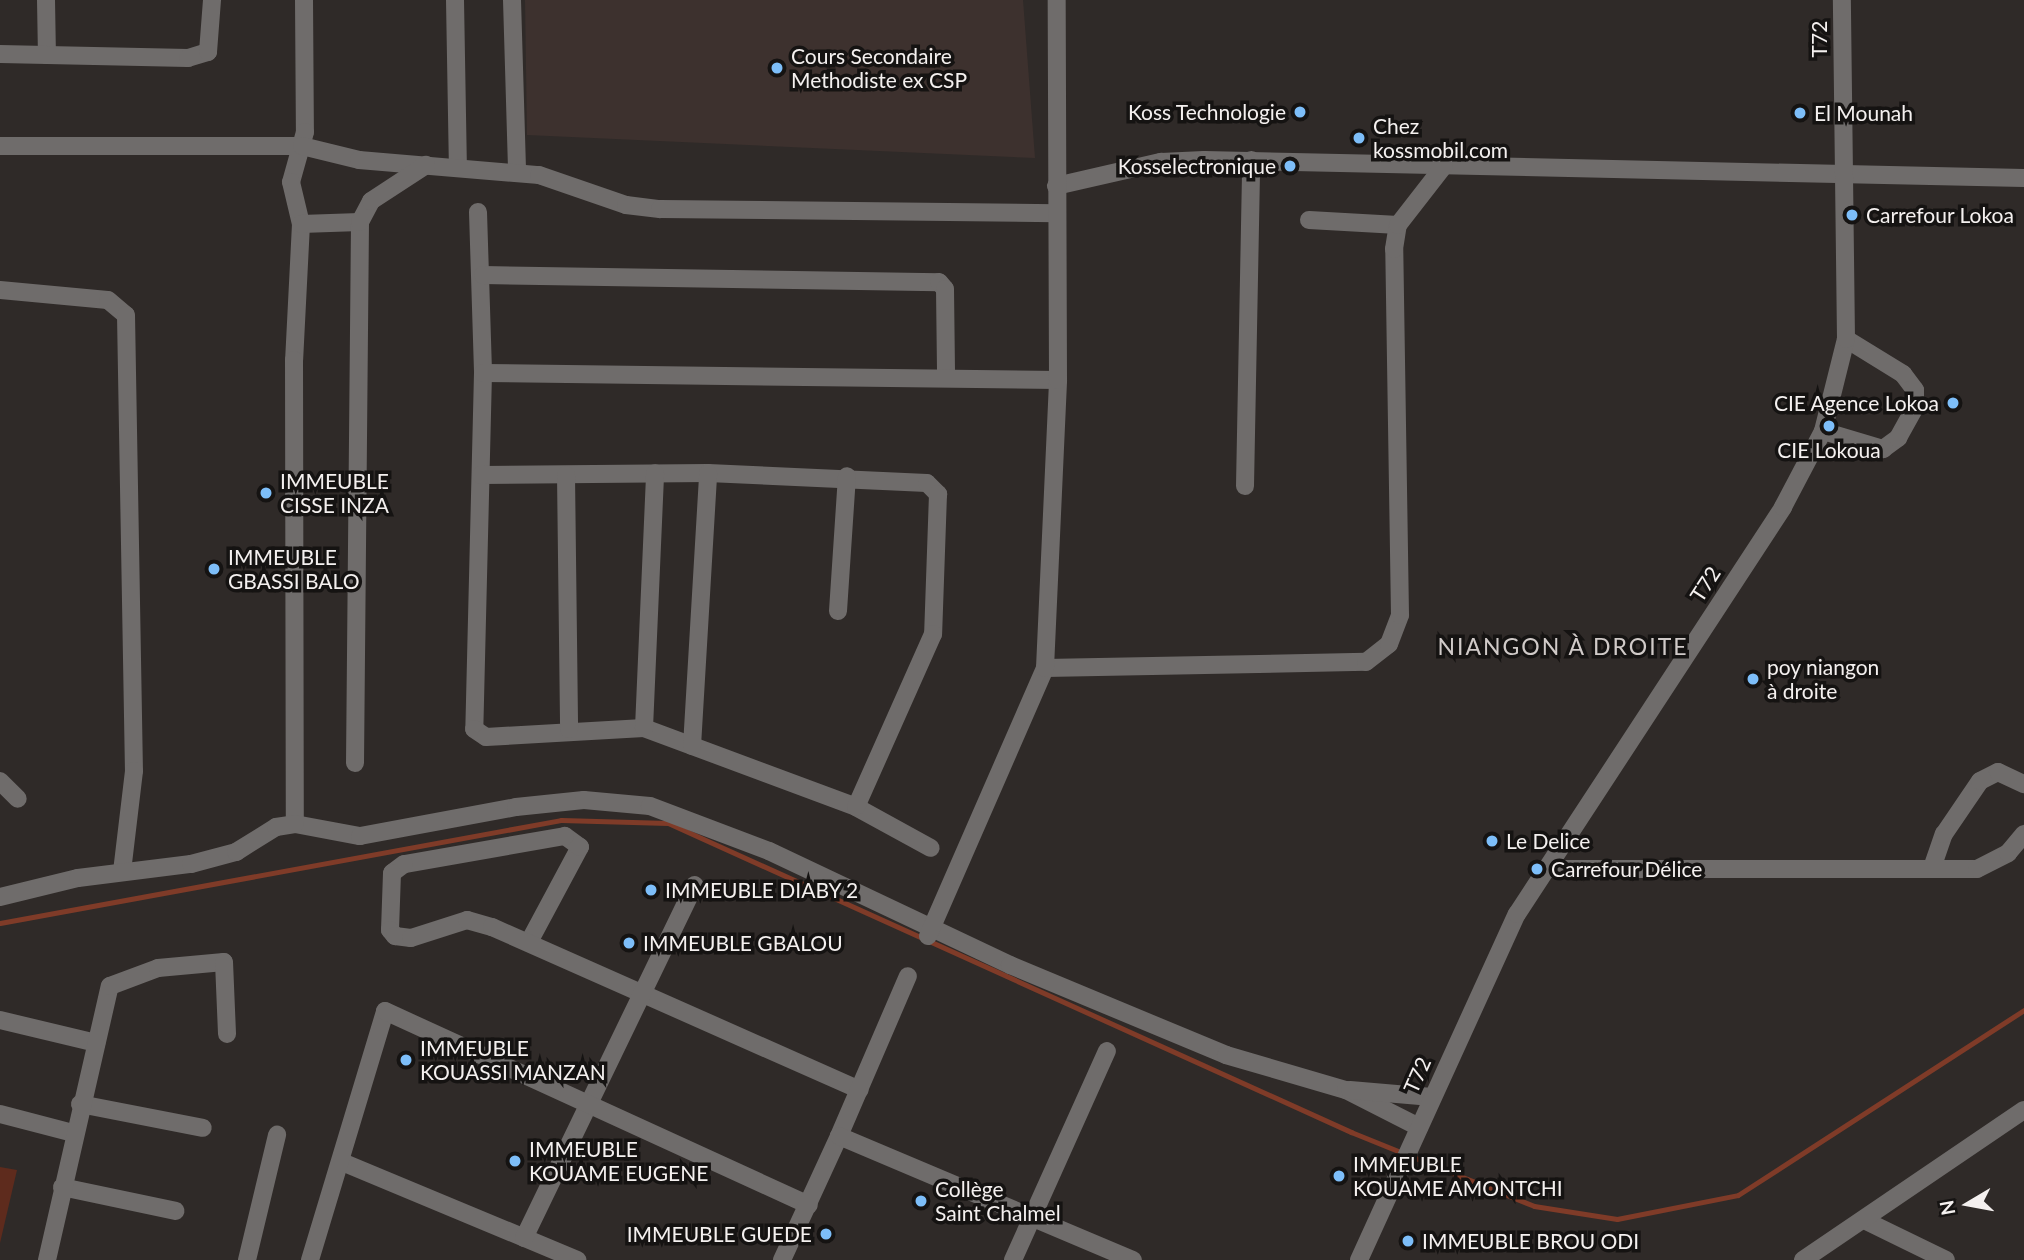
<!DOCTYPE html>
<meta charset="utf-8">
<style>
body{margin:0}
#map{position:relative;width:2024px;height:1260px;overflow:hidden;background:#2f2a28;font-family:Lato,sans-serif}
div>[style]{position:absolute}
.built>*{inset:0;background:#3d312e}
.green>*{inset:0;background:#5e2b1d}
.stream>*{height:5px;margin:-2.5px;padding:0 2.5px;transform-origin:2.5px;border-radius:2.5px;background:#7f3b28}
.minor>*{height:18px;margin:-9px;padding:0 9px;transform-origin:9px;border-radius:9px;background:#6f6c6b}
.tertiary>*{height:18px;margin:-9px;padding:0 9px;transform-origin:9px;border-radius:9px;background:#6f6c6b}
.dots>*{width:19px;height:19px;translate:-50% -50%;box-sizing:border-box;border:4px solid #151312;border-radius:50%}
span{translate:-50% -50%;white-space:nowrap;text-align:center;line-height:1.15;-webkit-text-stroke:7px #151312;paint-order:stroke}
.street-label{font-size:21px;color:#f4f0ef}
.poi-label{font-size:21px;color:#f4f0ef}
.left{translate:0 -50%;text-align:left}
.right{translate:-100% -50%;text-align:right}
.neighbourhood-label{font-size:23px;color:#d0cac8;letter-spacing:2px}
.north{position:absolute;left:1933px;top:1169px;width:70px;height:70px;-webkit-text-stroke:5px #151312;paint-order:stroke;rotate:260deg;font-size:19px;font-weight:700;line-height:28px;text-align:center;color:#f4f0ef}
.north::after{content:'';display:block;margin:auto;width:24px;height:32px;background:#f4f0ef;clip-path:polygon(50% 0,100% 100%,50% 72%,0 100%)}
</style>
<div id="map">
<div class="built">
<div style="clip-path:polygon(525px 0,1023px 0,1035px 158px,527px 135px)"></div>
</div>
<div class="green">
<div style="clip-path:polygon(0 1167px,17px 1170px,0 1243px)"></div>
</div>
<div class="stream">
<div style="left:0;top:923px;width:570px;rotate:-10.4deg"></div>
<div style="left:561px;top:820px;width:107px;rotate:1.6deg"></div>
<div style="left:668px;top:823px;width:750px;rotate:24.34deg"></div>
<div style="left:1351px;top:1132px;width:197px;rotate:22deg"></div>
<div style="left:1534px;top:1206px;width:84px;rotate:8.9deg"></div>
<div style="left:1617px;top:1219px;width:123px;rotate:-11.2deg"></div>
<div style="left:1738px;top:1195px;width:341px;rotate:-32.9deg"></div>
</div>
<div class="minor">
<div style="left:46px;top:0;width:55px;rotate:89deg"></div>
<div style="left:304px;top:0;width:132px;rotate:89.6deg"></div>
<div style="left:305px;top:132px;width:52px;rotate:105.6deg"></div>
<div style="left:291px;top:182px;width:43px;rotate:76.6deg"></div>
<div style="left:301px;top:224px;width:136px;rotate:92.9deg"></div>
<div style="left:294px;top:360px;width:464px;rotate:89.9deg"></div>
<div style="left:295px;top:824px;width:66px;rotate:10.5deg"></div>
<div style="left:360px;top:836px;width:159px;rotate:-10.5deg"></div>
<div style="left:516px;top:807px;width:68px;rotate:-5.9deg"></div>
<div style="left:584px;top:800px;width:66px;rotate:5.2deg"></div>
<div style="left:650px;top:806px;width:127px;rotate:20.7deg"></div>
<div style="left:769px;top:851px;width:267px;rotate:25.3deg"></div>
<div style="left:1010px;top:965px;width:234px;rotate:22.6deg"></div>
<div style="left:1226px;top:1055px;width:125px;rotate:16.3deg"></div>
<div style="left:1346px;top:1090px;width:82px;rotate:26.9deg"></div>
<div style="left:455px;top:0;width:168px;rotate:89deg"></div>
<div style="left:512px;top:0;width:173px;rotate:88.3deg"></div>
<div style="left:0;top:54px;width:188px;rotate:1.2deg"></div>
<div style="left:188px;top:58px;width:21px;rotate:-17deg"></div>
<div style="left:208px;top:52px;width:52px;rotate:-85.6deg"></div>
<div style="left:0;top:146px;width:302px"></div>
<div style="left:302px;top:146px;width:59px;rotate:13.8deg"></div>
<div style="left:359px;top:160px;width:181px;rotate:4.8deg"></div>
<div style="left:539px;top:175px;width:92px;rotate:19deg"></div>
<div style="left:626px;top:205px;width:34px;rotate:7deg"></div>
<div style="left:660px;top:209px;width:397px;rotate:0.6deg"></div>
<div style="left:1056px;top:186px;width:108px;rotate:-12.9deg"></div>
<div style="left:1161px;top:162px;width:43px;rotate:-2.7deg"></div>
<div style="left:1204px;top:160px;width:820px;rotate:1.26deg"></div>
<div style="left:478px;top:212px;width:161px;rotate:88.2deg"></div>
<div style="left:483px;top:373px;width:356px;rotate:91.4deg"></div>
<div style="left:474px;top:729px;width:14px;rotate:34deg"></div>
<div style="left:486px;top:737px;width:158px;rotate:-3.3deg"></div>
<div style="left:644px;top:728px;width:226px;rotate:20.4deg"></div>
<div style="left:856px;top:807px;width:85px;rotate:28.7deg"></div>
<div style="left:1309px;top:220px;width:89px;rotate:3.2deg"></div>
<div style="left:301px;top:224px;width:59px;rotate:-1.9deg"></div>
<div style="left:483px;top:275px;width:456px;rotate:0.9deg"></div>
<div style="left:939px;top:282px;width:9px;rotate:49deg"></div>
<div style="left:945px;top:289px;width:87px;rotate:89.3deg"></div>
<div style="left:0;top:290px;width:108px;rotate:5.3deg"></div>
<div style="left:108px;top:300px;width:23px;rotate:40deg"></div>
<div style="left:126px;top:315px;width:456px;rotate:89deg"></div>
<div style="left:134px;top:771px;width:101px;rotate:96.8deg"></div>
<div style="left:483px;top:373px;width:575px;rotate:0.7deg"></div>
<div style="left:1823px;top:431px;width:63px;rotate:16.7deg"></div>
<div style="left:1883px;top:449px;width:19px;rotate:-36deg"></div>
<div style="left:1898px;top:438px;width:35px;rotate:-61deg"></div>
<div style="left:1915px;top:407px;width:17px;rotate:-90deg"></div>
<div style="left:1915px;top:390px;width:20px;rotate:-127deg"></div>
<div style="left:1903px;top:374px;width:67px;rotate:-148.4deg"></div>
<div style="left:481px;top:475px;width:227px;rotate:-0.5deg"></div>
<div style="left:708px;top:473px;width:219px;rotate:2.6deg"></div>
<div style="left:927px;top:483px;width:16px;rotate:45deg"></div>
<div style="left:938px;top:494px;width:140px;rotate:92deg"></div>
<div style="left:933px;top:634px;width:189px;rotate:114deg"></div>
<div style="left:566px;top:475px;width:254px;rotate:89.3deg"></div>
<div style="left:1245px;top:486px;width:326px;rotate:-88.9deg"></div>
<div style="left:838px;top:611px;width:135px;rotate:-86.2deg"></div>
<div style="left:1045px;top:668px;width:321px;rotate:-1.1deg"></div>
<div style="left:1366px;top:662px;width:29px;rotate:-38deg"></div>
<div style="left:1389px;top:644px;width:31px;rotate:-69deg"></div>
<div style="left:1400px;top:615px;width:366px;rotate:-90.9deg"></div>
<div style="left:1394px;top:249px;width:24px;rotate:-81deg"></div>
<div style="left:1398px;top:225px;width:75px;rotate:-52.1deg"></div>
<div style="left:644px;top:728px;width:255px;rotate:-87.5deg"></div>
<div style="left:692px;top:746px;width:273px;rotate:-86.6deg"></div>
<div style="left:355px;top:763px;width:541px;rotate:-89.47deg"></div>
<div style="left:360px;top:222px;width:24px;rotate:-62deg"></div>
<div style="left:371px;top:201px;width:66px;rotate:-33.2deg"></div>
<div style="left:0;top:781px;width:25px;rotate:45deg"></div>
<div style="left:1932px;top:868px;width:36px;rotate:-71deg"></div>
<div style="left:1944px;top:834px;width:64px;rotate:-55.8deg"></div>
<div style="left:1980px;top:781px;width:20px;rotate:-27deg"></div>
<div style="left:1998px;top:772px;width:29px;rotate:25deg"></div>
<div style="left:1545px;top:869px;width:432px"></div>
<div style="left:1977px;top:869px;width:35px;rotate:-27deg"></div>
<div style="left:2008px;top:853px;width:25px;rotate:-50deg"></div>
<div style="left:0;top:897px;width:80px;rotate:-13.7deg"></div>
<div style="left:78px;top:878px;width:114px;rotate:-7.1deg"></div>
<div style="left:191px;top:864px;width:47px;rotate:-14.9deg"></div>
<div style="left:236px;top:852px;width:47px;rotate:-32deg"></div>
<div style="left:276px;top:827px;width:19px;rotate:-9deg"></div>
<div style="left:928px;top:936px;width:292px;rotate:-66.4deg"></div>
<div style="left:1045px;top:668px;width:288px;rotate:-87.4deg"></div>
<div style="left:1058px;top:380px;width:380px;rotate:-90.2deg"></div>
<div style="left:529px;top:942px;width:108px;rotate:-61.8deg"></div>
<div style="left:580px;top:847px;width:19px;rotate:-144deg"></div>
<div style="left:565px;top:836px;width:163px;rotate:170.1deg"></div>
<div style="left:404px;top:864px;width:15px;rotate:143deg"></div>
<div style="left:392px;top:873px;width:57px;rotate:92deg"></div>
<div style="left:390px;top:930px;width:8px;rotate:50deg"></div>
<div style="left:395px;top:936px;width:16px;rotate:7deg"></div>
<div style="left:411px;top:938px;width:59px;rotate:-17.8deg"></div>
<div style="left:467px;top:920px;width:26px;rotate:16deg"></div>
<div style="left:492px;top:927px;width:402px;rotate:23.9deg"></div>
<div style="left:0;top:1020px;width:99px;rotate:13.5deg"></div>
<div style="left:1350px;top:1090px;width:82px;rotate:4.9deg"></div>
<div style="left:80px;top:1104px;width:125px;rotate:11deg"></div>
<div style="left:0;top:1114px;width:75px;rotate:14.6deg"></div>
<div style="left:839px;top:1136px;width:174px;rotate:-66.7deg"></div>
<div style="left:342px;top:1162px;width:255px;rotate:22.6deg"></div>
<div style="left:62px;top:1187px;width:116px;rotate:11.9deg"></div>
<div style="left:1864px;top:1220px;width:91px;rotate:26deg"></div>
<div style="left:524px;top:1238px;width:392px;rotate:-64.2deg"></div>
<div style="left:47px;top:1260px;width:281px;rotate:-77.1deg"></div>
<div style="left:110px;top:986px;width:51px;rotate:-20.6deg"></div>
<div style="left:158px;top:968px;width:66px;rotate:-5.2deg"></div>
<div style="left:224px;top:962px;width:72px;rotate:87.6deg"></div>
<div style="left:247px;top:1260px;width:129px;rotate:-76.5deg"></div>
<div style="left:310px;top:1260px;width:260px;rotate:-73.2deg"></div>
<div style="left:385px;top:1011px;width:466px;rotate:24.6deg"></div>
<div style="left:782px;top:1260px;width:136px;rotate:-65.3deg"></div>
<div style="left:839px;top:1136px;width:319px;rotate:22.9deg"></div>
<div style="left:1013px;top:1260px;width:229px;rotate:-65.8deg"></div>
<div style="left:1803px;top:1260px;width:267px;rotate:-34.2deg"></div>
</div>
<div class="tertiary">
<div style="left:1359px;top:1260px;width:380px;rotate:-65.5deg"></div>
<div style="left:1517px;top:914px;width:486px;rotate:-56.8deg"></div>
<div style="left:1783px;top:507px;width:86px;rotate:-62.2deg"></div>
<div style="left:1823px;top:431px;width:95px;rotate:-76deg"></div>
<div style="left:1846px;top:339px;width:339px;rotate:-90.7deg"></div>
</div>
<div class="dots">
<div style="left:777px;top:68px;background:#7dbef9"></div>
<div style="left:1300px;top:112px;background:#7dbef9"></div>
<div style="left:1800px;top:113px;background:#7dbef9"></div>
<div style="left:1359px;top:138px;background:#7dbef9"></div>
<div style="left:1290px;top:166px;background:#7dbef9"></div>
<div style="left:1852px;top:215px;background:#7dbef9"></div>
<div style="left:1953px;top:403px;background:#7dbef9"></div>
<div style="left:1829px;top:426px;background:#7dbef9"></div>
<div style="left:266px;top:493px;background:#7dbef9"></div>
<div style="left:214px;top:569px;background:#7dbef9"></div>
<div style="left:1753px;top:679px;background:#7dbef9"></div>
<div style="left:1492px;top:841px;background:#7dbef9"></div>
<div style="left:1537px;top:869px;background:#7dbef9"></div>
<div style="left:651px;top:890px;background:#7dbef9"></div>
<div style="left:629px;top:943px;background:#7dbef9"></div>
<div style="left:406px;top:1060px;background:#7dbef9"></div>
<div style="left:515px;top:1161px;background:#7dbef9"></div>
<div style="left:1339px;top:1176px;background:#7dbef9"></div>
<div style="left:921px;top:1201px;background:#7dbef9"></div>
<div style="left:826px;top:1234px;background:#7dbef9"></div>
<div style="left:1408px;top:1241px;background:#7dbef9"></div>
</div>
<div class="street-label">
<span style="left:1819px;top:39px;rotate:-90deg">T72</span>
<span style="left:1705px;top:584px;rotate:-57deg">T72</span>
<span style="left:1417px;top:1075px;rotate:-66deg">T72</span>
</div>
<div class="poi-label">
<span class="left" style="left:791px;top:68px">Cours Secondaire<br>Methodiste ex CSP</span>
<span class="right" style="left:1286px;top:112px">Koss Technologie</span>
<span class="left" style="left:1814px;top:113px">El Mounah</span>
<span class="left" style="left:1373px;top:138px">Chez<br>kossmobil.com</span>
<span class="right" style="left:1276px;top:166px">Kosselectronique</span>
<span class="left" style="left:1866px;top:215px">Carrefour Lokoa</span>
<span class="right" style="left:1939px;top:403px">CIE Agence Lokoa</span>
<span style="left:1829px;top:450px">CIE Lokoua</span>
<span class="left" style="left:280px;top:493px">IMMEUBLE<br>CISSE INZA</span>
<span class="left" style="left:228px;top:569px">IMMEUBLE<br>GBASSI BALO</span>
<span class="left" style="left:1767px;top:679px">poy niangon<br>à droite</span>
<span class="left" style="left:1506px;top:841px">Le Delice</span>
<span class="left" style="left:1551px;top:869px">Carrefour Délice</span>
<span class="left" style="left:665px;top:890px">IMMEUBLE DIABY 2</span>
<span class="left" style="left:643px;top:943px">IMMEUBLE GBALOU</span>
<span class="left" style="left:420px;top:1060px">IMMEUBLE<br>KOUASSI MANZAN</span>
<span class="left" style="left:529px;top:1161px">IMMEUBLE<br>KOUAME EUGENE</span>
<span class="left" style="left:1353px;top:1176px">IMMEUBLE<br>KOUAME AMONTCHI</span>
<span class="left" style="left:935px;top:1201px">Collège<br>Saint Chalmel</span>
<span class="right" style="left:812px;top:1234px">IMMEUBLE GUEDE</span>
<span class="left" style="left:1422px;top:1241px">IMMEUBLE BROU ODI</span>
</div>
<div class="neighbourhood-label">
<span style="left:1563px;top:646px">NIANGON À DROITE</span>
</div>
<div class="north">N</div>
</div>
